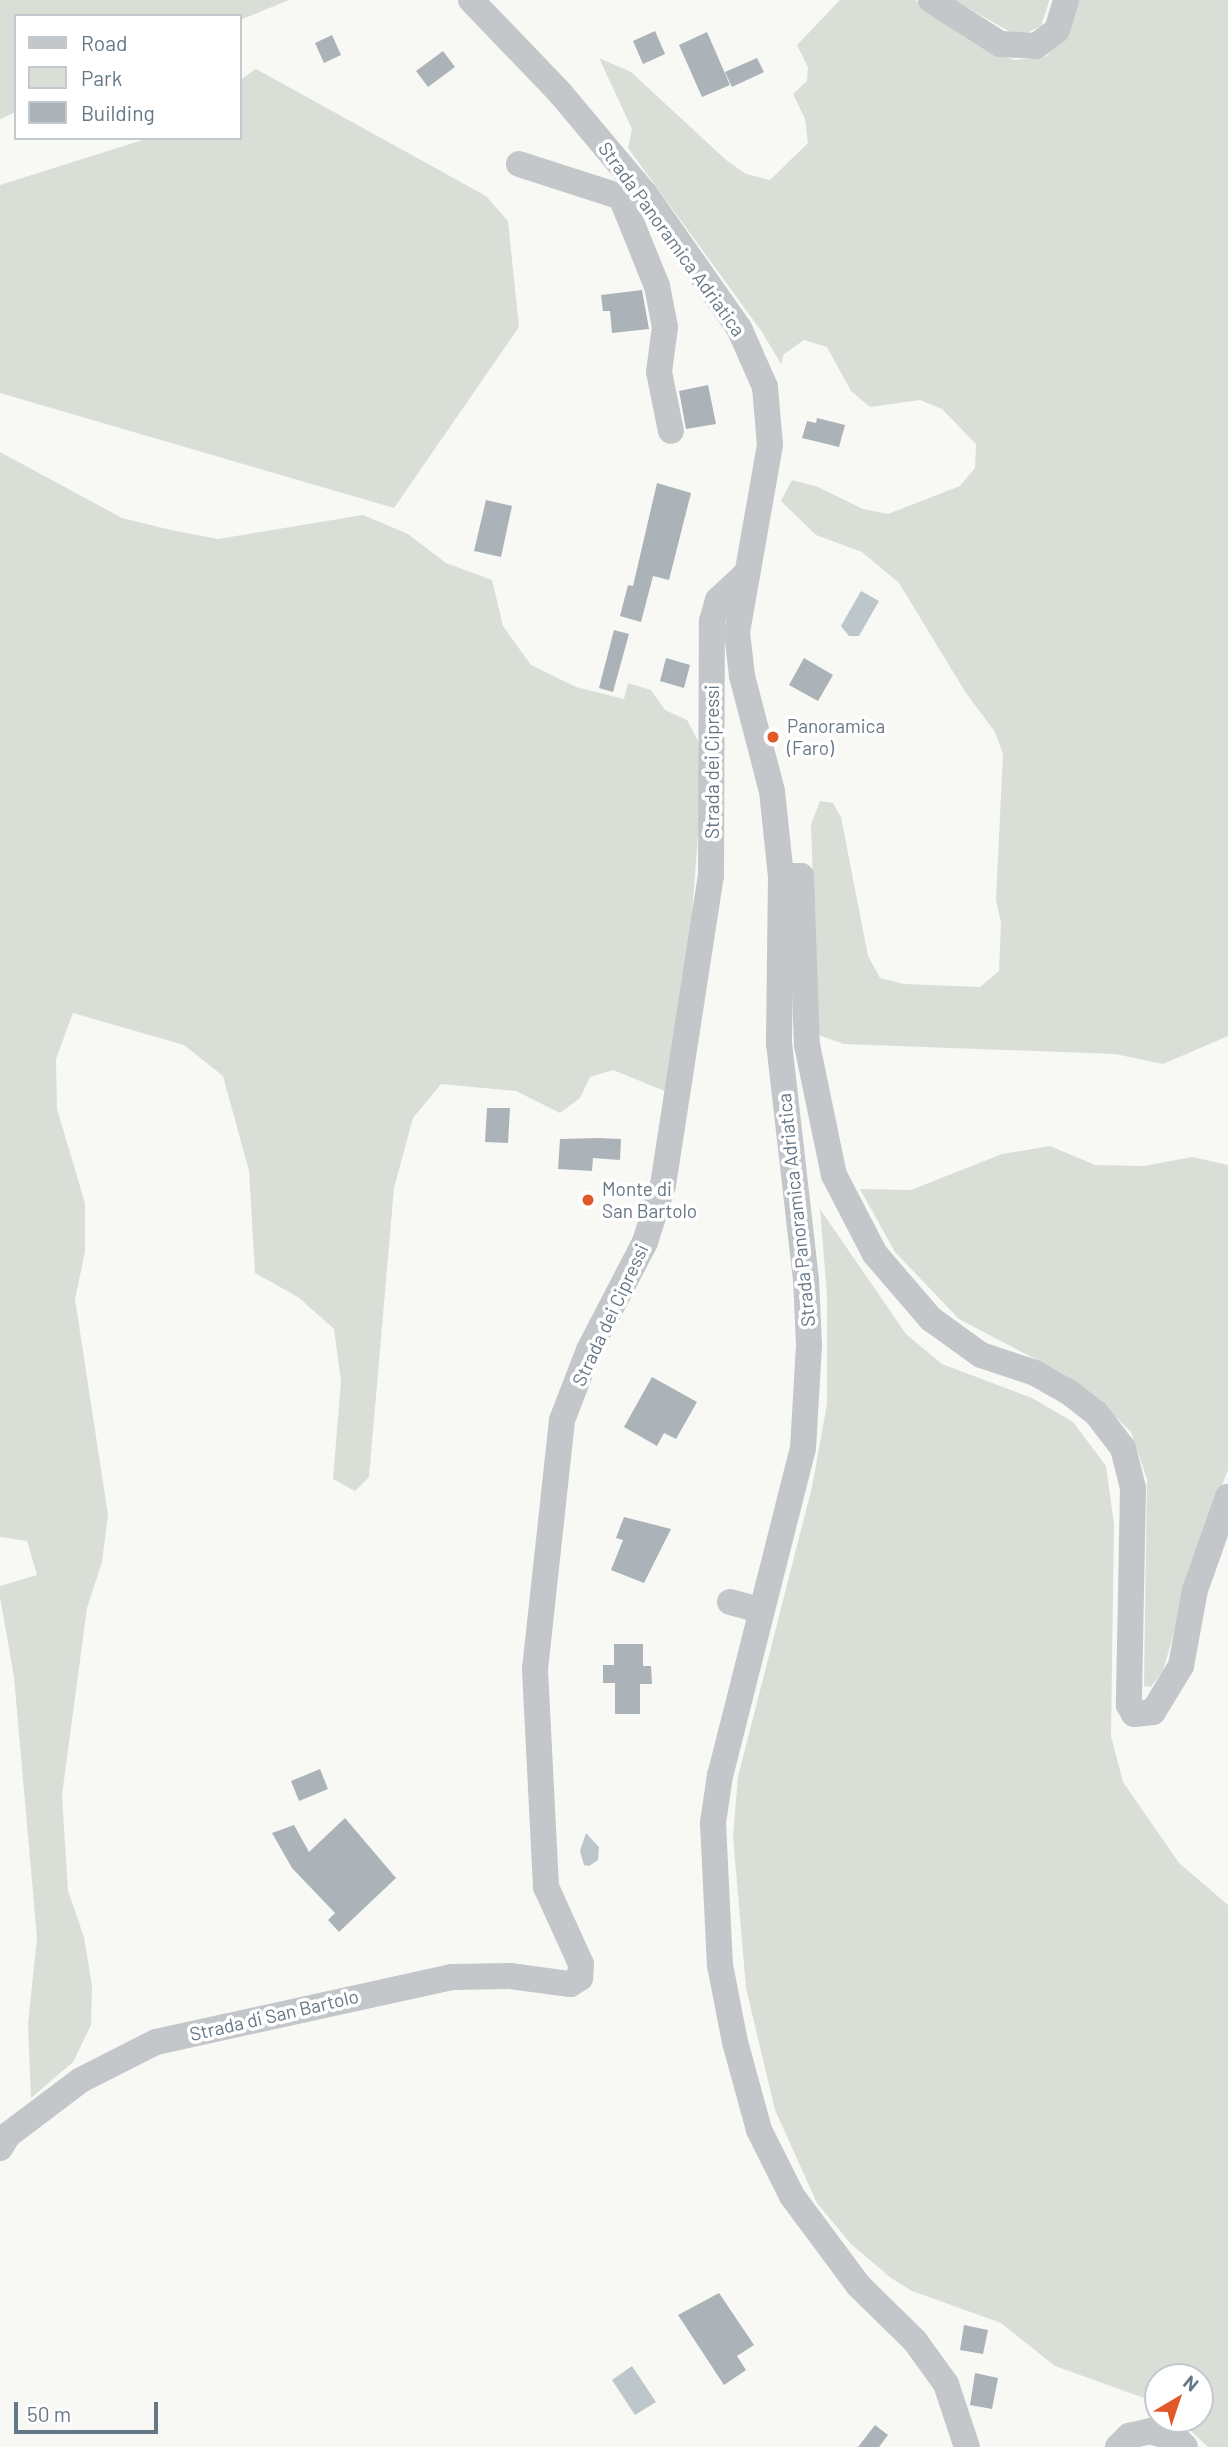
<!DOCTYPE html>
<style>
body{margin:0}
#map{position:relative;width:1228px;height:2447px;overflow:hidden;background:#f8f8f5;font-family:Barlow,sans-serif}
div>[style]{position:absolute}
.green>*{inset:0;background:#d9dfd6}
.water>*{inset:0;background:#bdc7cb}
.building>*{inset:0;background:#abb3b9}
.minor>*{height:26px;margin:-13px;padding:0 13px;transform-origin:13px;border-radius:13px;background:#c3c7ca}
.dots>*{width:19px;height:19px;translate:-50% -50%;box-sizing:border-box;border:4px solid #fff;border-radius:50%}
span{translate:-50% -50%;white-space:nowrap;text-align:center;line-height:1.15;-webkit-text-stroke:7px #fff;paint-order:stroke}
.street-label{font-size:19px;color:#667786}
.poi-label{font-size:19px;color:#667786}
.left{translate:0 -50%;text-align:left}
.legend{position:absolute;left:14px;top:14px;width:228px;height:126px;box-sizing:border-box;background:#fff;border:2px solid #c2c9cf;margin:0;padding:9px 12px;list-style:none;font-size:21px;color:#667786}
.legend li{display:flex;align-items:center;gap:14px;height:35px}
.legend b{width:35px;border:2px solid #c2c9cf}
.north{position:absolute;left:1144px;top:2363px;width:70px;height:70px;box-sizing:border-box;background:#fff;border:2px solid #c2c9cf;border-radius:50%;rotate:39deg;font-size:19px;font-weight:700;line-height:28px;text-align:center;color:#667786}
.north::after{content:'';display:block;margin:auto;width:24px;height:32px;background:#e35829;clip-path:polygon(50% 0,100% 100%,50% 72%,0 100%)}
.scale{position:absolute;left:14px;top:2402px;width:144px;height:32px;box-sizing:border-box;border:4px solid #667786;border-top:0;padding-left:9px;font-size:21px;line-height:24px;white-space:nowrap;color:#667786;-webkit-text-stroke:5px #fff;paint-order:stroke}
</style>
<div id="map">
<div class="green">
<div style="clip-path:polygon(0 0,289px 0,240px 20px,240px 16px,16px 16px,16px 112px,0 119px)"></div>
<div style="clip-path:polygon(840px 0,915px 0,987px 49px,1014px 60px,1045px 57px,1063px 40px,1073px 0,1228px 0,1228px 1036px,1163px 1064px,1115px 1054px,844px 1044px,818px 1035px,811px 824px,820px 801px,833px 803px,841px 817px,868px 956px,880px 978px,904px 984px,980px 987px,999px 971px,1001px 923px,996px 900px,1003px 754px,995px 732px,966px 693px,899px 583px,862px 552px,816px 535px,781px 501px,792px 480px,818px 487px,863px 509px,888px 514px,960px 486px,975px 468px,976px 444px,942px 409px,920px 400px,870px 407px,851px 391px,827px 347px,804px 340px,784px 354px,781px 364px,762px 332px,628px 148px,632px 129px,599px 58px,631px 72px,726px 160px,746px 174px,770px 180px,808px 143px,805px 119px,793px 94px,807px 81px,808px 67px,797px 45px)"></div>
<div style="clip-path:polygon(954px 0,1049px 0,1049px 2px,1041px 26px,1019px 37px)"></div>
<div style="clip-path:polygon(256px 69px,486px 196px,508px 221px,519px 327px,394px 508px,0 393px,0 185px,149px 138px,240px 138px,240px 80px)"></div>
<div style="clip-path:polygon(0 452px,122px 518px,171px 530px,218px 539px,363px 515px,408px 534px,446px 563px,492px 580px,503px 626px,531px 665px,576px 687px,624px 699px,628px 683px,651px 690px,665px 710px,687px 720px,698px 741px,702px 780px,692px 916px,667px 1092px,613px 1070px,590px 1077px,580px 1098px,560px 1113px,516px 1091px,441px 1084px,413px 1118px,394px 1188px,369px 1477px,355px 1491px,333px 1479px,341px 1381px,334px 1329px,298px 1297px,255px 1273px,249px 1171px,223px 1076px,184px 1045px,73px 1013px,56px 1059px,57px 1109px,85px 1203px,85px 1252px,75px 1299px,108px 1515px,102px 1562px,87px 1608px,62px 1795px,68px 1891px,84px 1937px,92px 1986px,91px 2025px,73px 2062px,31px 2098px,28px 2024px,37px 1938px,14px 1677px,0 1597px,0 1586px,37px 1575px,27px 1541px,0 1537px)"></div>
<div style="clip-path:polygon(1050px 1146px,1095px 1165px,1144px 1166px,1192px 1157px,1228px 1165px,1228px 1470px,1199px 1543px,1163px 1671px,1151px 1687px,1144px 1686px,1147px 1479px,1131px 1432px,1094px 1396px,1062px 1373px,959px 1319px,895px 1252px,860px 1189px,911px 1190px,1002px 1154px)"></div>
<div style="clip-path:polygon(820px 1209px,906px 1334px,942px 1364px,1032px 1398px,1073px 1422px,1106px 1466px,1114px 1524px,1111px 1736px,1123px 1782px,1179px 1863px,1228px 1905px,1228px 2447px,1208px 2447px,1178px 2419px,1200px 2419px,1200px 2377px,1158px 2377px,1158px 2403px,1055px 2366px,1001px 2323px,912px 2291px,891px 2278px,851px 2244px,817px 2203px,775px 2110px,746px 1988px,733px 1836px,738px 1777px,812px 1487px,827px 1404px,827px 1295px)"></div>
</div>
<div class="water">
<div style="clip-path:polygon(861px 591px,879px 601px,859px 636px,849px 636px,841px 626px)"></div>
<div style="clip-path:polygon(586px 1833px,599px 1847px,598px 1860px,589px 1866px,584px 1865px,580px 1851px)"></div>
<div style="clip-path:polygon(632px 2366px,656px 2402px,635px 2415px,612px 2380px)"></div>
</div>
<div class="building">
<div style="clip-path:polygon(655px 31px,665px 54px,643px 64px,633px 41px)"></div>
<div style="clip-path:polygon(707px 32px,730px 85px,702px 97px,679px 45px)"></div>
<div style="clip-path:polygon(332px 35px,341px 55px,324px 63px,315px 43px)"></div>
<div style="clip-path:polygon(443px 51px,455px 67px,428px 87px,416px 71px)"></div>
<div style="clip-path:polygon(757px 58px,764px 72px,732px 87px,725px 72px)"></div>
<div style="clip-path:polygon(642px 290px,649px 329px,612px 333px,610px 311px,603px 311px,601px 295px)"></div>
<div style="clip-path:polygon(708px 385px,716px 424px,686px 429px,679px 391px)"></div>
<div style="clip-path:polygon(817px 418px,845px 425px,839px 447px,802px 438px,807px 421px,816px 423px)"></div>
<div style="clip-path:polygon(657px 483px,691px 493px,669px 580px,653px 576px,641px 622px,620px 616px,628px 585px,633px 586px)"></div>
<div style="clip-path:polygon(486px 500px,512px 506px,501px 557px,474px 551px)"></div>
<div style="clip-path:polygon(614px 630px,629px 634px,613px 692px,599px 688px)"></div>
<div style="clip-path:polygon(666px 658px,690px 665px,684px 688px,660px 681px)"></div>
<div style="clip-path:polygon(804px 658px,833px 675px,818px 701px,789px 685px)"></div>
<div style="clip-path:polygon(487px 1108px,510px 1108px,508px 1143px,485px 1142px)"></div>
<div style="clip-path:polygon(598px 1138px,621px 1139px,620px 1160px,593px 1158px,592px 1171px,558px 1169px,560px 1139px)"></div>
<div style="clip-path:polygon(652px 1377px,697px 1402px,676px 1439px,664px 1433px,657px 1446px,624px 1427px)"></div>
<div style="clip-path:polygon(624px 1517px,671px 1529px,644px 1583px,611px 1570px,623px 1540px,616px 1538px)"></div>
<div style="clip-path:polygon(614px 1644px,643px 1644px,643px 1666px,651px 1666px,652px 1684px,640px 1684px,640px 1714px,615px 1714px,615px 1683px,603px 1683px,603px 1665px,614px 1665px)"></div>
<div style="clip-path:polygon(320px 1769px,328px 1789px,299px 1801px,291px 1781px)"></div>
<div style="clip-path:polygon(345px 1818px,396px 1878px,339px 1932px,328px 1920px,335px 1913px,292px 1868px,272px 1833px,294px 1825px,309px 1852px)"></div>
<div style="clip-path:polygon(719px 2293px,754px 2345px,737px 2356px,746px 2370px,724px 2385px,678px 2315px)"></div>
<div style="clip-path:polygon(964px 2325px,988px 2330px,983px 2354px,960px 2350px)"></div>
<div style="clip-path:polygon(975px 2373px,998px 2378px,992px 2409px,970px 2405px)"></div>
<div style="clip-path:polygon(875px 2425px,888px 2435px,879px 2447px,858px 2447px)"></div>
</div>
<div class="minor">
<div style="left:471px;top:0;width:130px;rotate:46.2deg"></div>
<div style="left:561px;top:94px;width:131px;rotate:50deg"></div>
<div style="left:645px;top:194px;width:164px;rotate:55deg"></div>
<div style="left:739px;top:328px;width:64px;rotate:66.2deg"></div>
<div style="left:765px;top:387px;width:58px;rotate:85.1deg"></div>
<div style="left:770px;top:445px;width:190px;rotate:100deg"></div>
<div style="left:737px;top:632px;width:44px;rotate:83.5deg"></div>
<div style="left:742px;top:676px;width:119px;rotate:75.4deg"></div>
<div style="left:772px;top:791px;width:85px;rotate:84deg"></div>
<div style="left:781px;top:876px;width:167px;rotate:90.7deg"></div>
<div style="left:779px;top:1043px;width:238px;rotate:83.5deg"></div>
<div style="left:806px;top:1279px;width:66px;rotate:87.4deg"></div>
<div style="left:809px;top:1345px;width:103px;rotate:93.3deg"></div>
<div style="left:803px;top:1448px;width:337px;rotate:104.2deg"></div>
<div style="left:720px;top:1775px;width:49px;rotate:98.3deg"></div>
<div style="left:713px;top:1823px;width:142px;rotate:87.2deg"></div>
<div style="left:720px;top:1965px;width:78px;rotate:79deg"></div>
<div style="left:735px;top:2042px;width:91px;rotate:74.7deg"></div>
<div style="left:759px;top:2130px;width:74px;rotate:63.4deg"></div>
<div style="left:792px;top:2196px;width:111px;rotate:53.4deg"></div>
<div style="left:858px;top:2285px;width:80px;rotate:44.5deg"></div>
<div style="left:915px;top:2341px;width:53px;rotate:54.2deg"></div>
<div style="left:946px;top:2384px;width:66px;rotate:71.6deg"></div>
<div style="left:931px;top:0;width:82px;rotate:32.5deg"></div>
<div style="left:1000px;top:44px;width:36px;rotate:3deg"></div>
<div style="left:1036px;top:46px;width:26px;rotate:-37deg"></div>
<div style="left:1057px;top:30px;width:31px;rotate:-73deg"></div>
<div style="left:519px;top:164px;width:107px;rotate:17.9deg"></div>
<div style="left:621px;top:197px;width:15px;rotate:-8deg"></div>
<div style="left:621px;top:197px;width:96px;rotate:68deg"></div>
<div style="left:657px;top:286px;width:42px;rotate:79deg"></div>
<div style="left:665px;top:327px;width:45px;rotate:97.6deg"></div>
<div style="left:659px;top:372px;width:60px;rotate:78.5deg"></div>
<div style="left:781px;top:876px;width:20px"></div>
<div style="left:801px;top:876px;width:169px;rotate:88deg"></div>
<div style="left:807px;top:1045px;width:133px;rotate:78.3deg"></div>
<div style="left:834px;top:1175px;width:89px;rotate:62.6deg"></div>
<div style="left:875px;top:1254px;width:86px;rotate:49.3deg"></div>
<div style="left:931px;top:1319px;width:62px;rotate:35.8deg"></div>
<div style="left:981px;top:1355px;width:57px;rotate:18.4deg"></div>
<div style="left:1035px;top:1373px;width:40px;rotate:29.7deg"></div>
<div style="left:1070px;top:1393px;width:33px;rotate:38deg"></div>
<div style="left:1096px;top:1413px;width:44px;rotate:52.4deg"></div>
<div style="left:1123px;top:1448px;width:41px;rotate:76deg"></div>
<div style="left:1133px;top:1488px;width:217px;rotate:91.1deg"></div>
<div style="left:1129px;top:1705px;width:10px;rotate:61deg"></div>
<div style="left:1134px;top:1714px;width:19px;rotate:-6deg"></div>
<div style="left:1153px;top:1712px;width:54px;rotate:-58.7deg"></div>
<div style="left:1181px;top:1666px;width:77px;rotate:-79.6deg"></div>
<div style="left:1195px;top:1590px;width:99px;rotate:-70.5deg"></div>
<div style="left:730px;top:1602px;width:31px;rotate:15deg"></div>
<div style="left:0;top:2148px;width:15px;rotate:-58deg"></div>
<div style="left:8px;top:2135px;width:91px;rotate:-37deg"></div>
<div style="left:81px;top:2080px;width:84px;rotate:-26.9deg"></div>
<div style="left:156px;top:2042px;width:303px;rotate:-12.4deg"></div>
<div style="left:452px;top:1977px;width:58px;rotate:-1deg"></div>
<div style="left:510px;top:1976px;width:61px;rotate:7.6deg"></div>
<div style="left:570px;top:1984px;width:12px;rotate:-31deg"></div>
<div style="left:580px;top:1978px;width:14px;rotate:-86deg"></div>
<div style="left:581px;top:1964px;width:85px;rotate:-114.4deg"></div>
<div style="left:546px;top:1887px;width:218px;rotate:-92.9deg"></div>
<div style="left:535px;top:1669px;width:250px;rotate:-83.8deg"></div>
<div style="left:562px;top:1420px;width:75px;rotate:-68.9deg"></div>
<div style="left:589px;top:1350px;width:122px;rotate:-62.6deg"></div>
<div style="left:645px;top:1242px;width:60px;rotate:-72.5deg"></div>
<div style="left:663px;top:1185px;width:313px;rotate:-81.2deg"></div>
<div style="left:711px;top:876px;width:255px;rotate:-89.8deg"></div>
<div style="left:712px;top:621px;width:22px;rotate:-74deg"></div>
<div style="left:718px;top:600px;width:37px;rotate:-43deg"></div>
<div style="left:1118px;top:2447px;width:16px;rotate:-45deg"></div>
<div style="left:1129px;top:2436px;width:22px;rotate:-13deg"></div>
<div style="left:1150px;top:2431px;width:28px;rotate:17deg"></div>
<div style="left:1177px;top:2439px;width:11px;rotate:45deg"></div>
</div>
<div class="dots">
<div style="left:773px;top:737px;background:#e35829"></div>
<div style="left:588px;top:1200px;background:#e35829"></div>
</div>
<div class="street-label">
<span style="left:672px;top:239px;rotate:54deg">Strada Panoramica Adriatica</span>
<span style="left:712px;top:762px;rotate:-90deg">Strada dei Cipressi</span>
<span style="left:796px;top:1210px;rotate:-96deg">Strada Panoramica Adriatica</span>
<span style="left:610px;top:1315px;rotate:-65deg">Strada dei Cipressi</span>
<span style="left:274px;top:2015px;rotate:-13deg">Strada di San Bartolo</span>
</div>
<div class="poi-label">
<span class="left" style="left:787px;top:737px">Panoramica<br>(Faro)</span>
<span class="left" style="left:602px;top:1200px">Monte di<br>San Bartolo</span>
</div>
<ul class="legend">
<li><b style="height:9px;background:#c3c7ca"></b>Road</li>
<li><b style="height:19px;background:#d9dfd6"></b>Park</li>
<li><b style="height:19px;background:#abb3b9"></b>Building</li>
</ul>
<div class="north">N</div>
<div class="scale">50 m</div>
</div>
